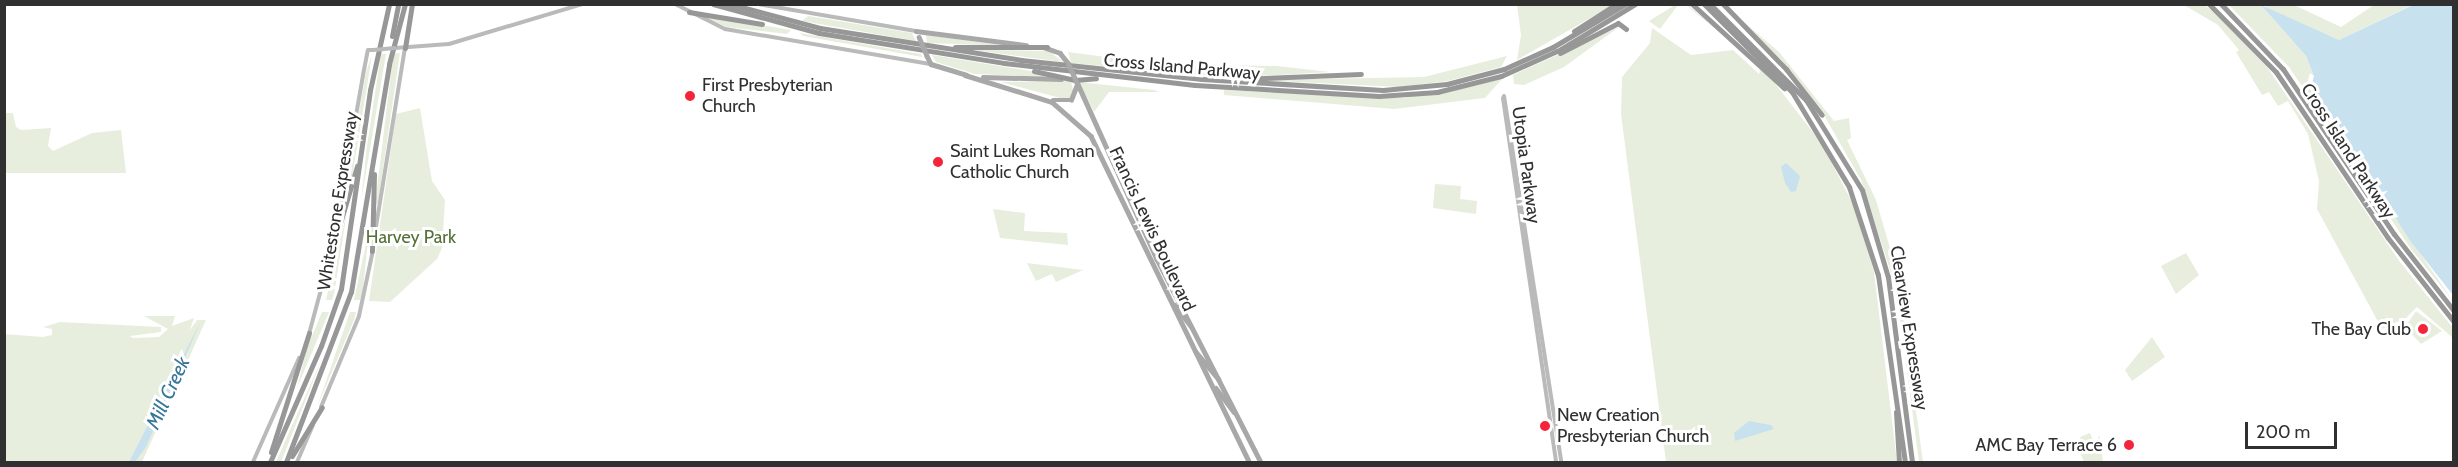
<!DOCTYPE html>
<style>
body{margin:0}
#map{position:relative;width:2458px;height:467px;overflow:hidden;background:#fff;font-family:Cabin,sans-serif}
div>[style]{position:absolute}
.green>*{inset:0;background:#e7eedd}
.water>*{inset:0;background:#c8e1ef}
.secondary>*{height:4px;margin:-2px;padding:0 2px;transform-origin:2px;border-radius:2px;background:#bababa}
.primary>*{height:4.5px;margin:-2.25px;padding:0 2.25px;transform-origin:2.25px;border-radius:2.25px;background:#a8a8a8}
.motorway>*{height:5px;margin:-2.5px;padding:0 2.5px;transform-origin:2.5px;border-radius:2.5px;background:#979797}
.secondary-bridge>*{height:4px;margin:-2px;padding:0 2px;transform-origin:2px;border-radius:2px;background:#bababa}
.primary-bridge>*{height:4.5px;margin:-2.25px;padding:0 2.25px;transform-origin:2.25px;border-radius:2.25px;background:#a8a8a8}
.dots>*{width:16px;height:16px;translate:-50% -50%;box-sizing:border-box;border:3px solid #fff;border-radius:50%}
span{translate:-50% -50%;white-space:nowrap;text-align:center;line-height:1.15;-webkit-text-stroke:6px #fff;paint-order:stroke}
.street-label{font-size:18px;color:#303030}
.poi-label{font-size:18px;color:#303030}
.left{translate:0 -50%;text-align:left}
.right{translate:-100% -50%;text-align:right}
.park-label{font-size:18px;color:#547039}
.water-label{font-size:20px;color:#36769a;font-style:italic}
.frame{position:absolute;inset:0;border:6px solid #303030;pointer-events:none}
.scale{position:absolute;left:2245px;top:422px;width:92px;height:27px;box-sizing:border-box;border:3px solid #303030;border-top:0;padding-left:8px;font-size:18px;line-height:21px;white-space:nowrap;color:#303030;-webkit-text-stroke:4px #fff;paint-order:stroke}
</style>
<div id="map">
<div class="green">
<div style="clip-path:polygon(1517px 5px,1613px 5px,1517px 60px,1521px 35px)"></div>
<div style="clip-path:polygon(1675px 5px,1688px 5px,1734px 44px,1686px 5px,1678px 5px,1660px 29px,1649px 21px)"></div>
<div style="clip-path:polygon(1724px 5px,1779px 52px,1834px 121px,1849px 118px,1851px 138px,1847px 140px,1876px 200px,1897px 272px,1923px 462px,1919px 462px,1896px 288px,1861px 180px,1820px 108px)"></div>
<div style="clip-path:polygon(2184px 5px,2204px 5px,2213px 11px,2267px 67px,2400px 262px,2453px 328px,2453px 338px,2417px 307px,2406px 318px,2382px 329px,2317px 209px,2319px 181px,2308px 134px,2288px 101px,2278px 106px,2269px 92px,2262px 95px,2236px 52px,2239px 50px,2218px 25px)"></div>
<div style="clip-path:polygon(2229px 5px,2261px 5px,2306px 56px,2314px 76px,2310px 73px,2307px 84px,2332px 126px,2453px 301px,2411px 249px,2289px 67px)"></div>
<div style="clip-path:polygon(2265px 5px,2294px 5px,2341px 27px,2374px 5px,2412px 5px,2339px 40px,2269px 11px)"></div>
<div style="clip-path:polygon(700px 15px,779px 28px,791px 30px,787px 34px,727px 27px)"></div>
<div style="clip-path:polygon(808px 16px,912px 33px,916px 41px,802px 21px)"></div>
<div style="clip-path:polygon(1619px 27px,1564px 67px,1524px 85px,1514px 84px,1513px 75px)"></div>
<div style="clip-path:polygon(1652px 28px,1691px 55px,1733px 50px,1759px 74px,1760px 70px,1770px 77px,1822px 144px,1854px 206px,1874px 272px,1897px 462px,1666px 462px,1621px 114px,1622px 77px,1650px 43px)"></div>
<div style="clip-path:polygon(800px 33px,921px 54px,922px 57px,803px 36px)"></div>
<div style="clip-path:polygon(926px 35px,1009px 46px,927px 43px)"></div>
<div style="clip-path:polygon(974px 50px,1049px 51px,1063px 62px,996px 53px)"></div>
<div style="clip-path:polygon(1068px 52px,1159px 64px,1214px 65px,1214px 76px,1071px 63px)"></div>
<div style="clip-path:polygon(400px 53px,378px 203px,375px 205px,392px 64px,393px 54px)"></div>
<div style="clip-path:polygon(381px 54px,386px 54px,361px 202px,367px 146px)"></div>
<div style="clip-path:polygon(372px 55px,352px 178px,344px 200px,366px 72px)"></div>
<div style="clip-path:polygon(932px 55px,1031px 71px,1052px 77px,975px 74px,936px 62px)"></div>
<div style="clip-path:polygon(1507px 56px,1501px 67px,1448px 81px,1399px 87px,1257px 80px,1424px 77px)"></div>
<div style="clip-path:polygon(1223px 65px,1277px 66px,1330px 72px,1224px 78px)"></div>
<div style="clip-path:polygon(1503px 78px,1485px 98px,1394px 109px,1224px 95px,1224px 90px,1404px 98px)"></div>
<div style="clip-path:polygon(1071px 81px,1074px 94px,1067px 100px,1001px 82px)"></div>
<div style="clip-path:polygon(1079px 82px,1154px 90px,1160px 92px,1109px 92px,1094px 112px)"></div>
<div style="clip-path:polygon(420px 108px,432px 181px,445px 200px,442px 248px,437px 259px,390px 302px,369px 301px,396px 114px)"></div>
<div style="clip-path:polygon(4px 113px,13px 113px,16px 127px,21px 130px,51px 128px,48px 146px,53px 151px,92px 133px,121px 130px,126px 173px,5px 173px)"></div>
<div style="clip-path:polygon(1435px 184px,1461px 186px,1460px 199px,1477px 201px,1476px 214px,1433px 208px)"></div>
<div style="clip-path:polygon(993px 209px,1025px 213px,1024px 231px,1067px 233px,1068px 245px,1000px 238px)"></div>
<div style="clip-path:polygon(347px 211px,334px 294px,332px 300px,326px 300px)"></div>
<div style="clip-path:polygon(369px 230px,363px 289px,360px 300px,354px 300px)"></div>
<div style="clip-path:polygon(2186px 253px,2199px 275px,2176px 294px,2161px 266px)"></div>
<div style="clip-path:polygon(1027px 263px,1083px 270px,1056px 282px,1052px 274px,1036px 281px)"></div>
<div style="clip-path:polygon(2416px 311px,2442px 331px,2421px 344px,2405px 327px)"></div>
<div style="clip-path:polygon(322px 312px,329px 312px,297px 388px,307px 348px)"></div>
<div style="clip-path:polygon(350px 312px,356px 312px,354px 320px,317px 407px)"></div>
<div style="clip-path:polygon(144px 316px,175px 316px,172px 326px,194px 318px,190px 330px,197px 320px,206px 320px,142px 462px,135px 462px,190px 351px,129px 462px,5px 462px,4px 334px,43px 337px,52px 335px,52px 329px,43px 327px,60px 322px,161px 327px,161px 332px,130px 336px,133px 338px,159px 337px,168px 329px)"></div>
<div style="clip-path:polygon(2152px 337px,2165px 357px,2132px 381px,2125px 370px)"></div>
<div style="clip-path:polygon(322px 359px,281px 462px,276px 462px,290px 430px)"></div>
<div style="clip-path:polygon(2090px 433px,2096px 449px,2099px 434px,2103px 462px,2084px 462px,2075px 439px)"></div>
</div>
<div class="water">
<div style="clip-path:polygon(2261px 5px,2339px 40px,2413px 5px,2453px 5px,2453px 295px,2411px 242px,2311px 87px,2314px 76px,2306px 56px)"></div>
<div style="clip-path:polygon(1786px 163px,1800px 176px,1796px 191px,1791px 192px,1785px 183px,1781px 167px)"></div>
<div style="clip-path:polygon(201px 321px,146px 447px,135px 462px,129px 462px)"></div>
<div style="clip-path:polygon(1749px 421px,1771px 425px,1774px 429px,1735px 441px,1734px 433px)"></div>
</div>
<div class="secondary">
<div style="left:675px;top:4px;width:56px;rotate:26.6deg"></div>
<div style="left:725px;top:29px;width:208px;rotate:9.7deg"></div>
<div style="left:758px;top:4px;width:160px;rotate:9.7deg"></div>
<div style="left:395px;top:48px;width:54px;rotate:-4.2deg"></div>
<div style="left:449px;top:44px;width:139px;rotate:-16.7deg"></div>
<div style="left:1504px;top:96px;width:370px;rotate:81.1deg"></div>
<div style="left:1503px;top:98px;width:368px;rotate:81.7deg"></div>
<div style="left:336px;top:230px;width:157px;rotate:-80.1deg"></div>
<div style="left:363px;top:75px;width:25px;rotate:-79deg"></div>
<div style="left:368px;top:50px;width:5px"></div>
<div style="left:374px;top:239px;width:193px;rotate:-80.8deg"></div>
<div style="left:309px;top:334px;width:88px;rotate:-74.9deg"></div>
<div style="left:321px;top:407px;width:99px;rotate:-67.3deg"></div>
<div style="left:359px;top:316px;width:67px;rotate:-78deg"></div>
<div style="left:253px;top:462px;width:114px;rotate:-66.1deg"></div>
<div style="left:297px;top:462px;width:40px;rotate:-66.6deg"></div>
</div>
<div class="primary">
<div style="left:916px;top:31px;width:111px;rotate:7.3deg"></div>
<div style="left:1043px;top:47px;width:18px;rotate:19deg"></div>
<div style="left:1060px;top:53px;width:13px;rotate:51deg"></div>
<div style="left:927px;top:56px;width:9px;rotate:63deg"></div>
<div style="left:931px;top:64px;width:37px;rotate:17deg"></div>
<div style="left:965px;top:75px;width:91px;rotate:17.2deg"></div>
<div style="left:1052px;top:102px;width:52px;rotate:41.1deg"></div>
<div style="left:1091px;top:136px;width:362px;rotate:64.1deg"></div>
<div style="left:983px;top:77px;width:78px;rotate:1.5deg"></div>
<div style="left:1077px;top:82px;width:194px;rotate:65.7deg"></div>
<div style="left:1157px;top:259px;width:228px;rotate:62.9deg"></div>
<div style="left:1053px;top:100px;width:18px"></div>
<div style="left:1071px;top:100px;width:17px;rotate:-69deg"></div>
<div style="left:1175px;top:305px;width:26px;rotate:53deg"></div>
<div style="left:1196px;top:352px;width:35px;rotate:50deg"></div>
<div style="left:1216px;top:388px;width:30px;rotate:53deg"></div>
</div>
<div class="motorway">
<div style="left:713px;top:4px;width:110px;rotate:15.3deg"></div>
<div style="left:819px;top:33px;width:187px;rotate:9.2deg"></div>
<div style="left:1004px;top:63px;width:192px;rotate:6.6deg"></div>
<div style="left:1195px;top:85px;width:184px;rotate:3.4deg"></div>
<div style="left:1379px;top:96px;width:58px;rotate:-3.9deg"></div>
<div style="left:1437px;top:92px;width:66px;rotate:-14deg"></div>
<div style="left:1501px;top:76px;width:66px;rotate:-24.2deg"></div>
<div style="left:1561px;top:49px;width:87px;rotate:-31.3deg"></div>
<div style="left:730px;top:4px;width:93px;rotate:14.9deg"></div>
<div style="left:820px;top:28px;width:204px;rotate:9deg"></div>
<div style="left:1021px;top:60px;width:182px;rotate:6deg"></div>
<div style="left:1202px;top:79px;width:181px;rotate:3.5deg"></div>
<div style="left:1383px;top:90px;width:64px;rotate:-5.4deg"></div>
<div style="left:1447px;top:84px;width:59px;rotate:-14.7deg"></div>
<div style="left:1504px;top:69px;width:54px;rotate:-24.2deg"></div>
<div style="left:1553px;top:47px;width:84px;rotate:-30.8deg"></div>
<div style="left:1692px;top:4px;width:125px;rotate:42.4deg"></div>
<div style="left:1704px;top:4px;width:124px;rotate:45deg"></div>
<div style="left:1792px;top:92px;width:111px;rotate:59deg"></div>
<div style="left:1849px;top:187px;width:93px;rotate:71.8deg"></div>
<div style="left:1878px;top:275px;width:189px;rotate:81.8deg"></div>
<div style="left:1710px;top:4px;width:136px;rotate:45deg"></div>
<div style="left:1806px;top:100px;width:106px;rotate:58.1deg"></div>
<div style="left:1862px;top:190px;width:91px;rotate:73.4deg"></div>
<div style="left:1888px;top:277px;width:187px;rotate:82.6deg"></div>
<div style="left:1723px;top:4px;width:91px;rotate:45.9deg"></div>
<div style="left:1786px;top:69px;width:58px;rotate:52deg"></div>
<div style="left:2209px;top:4px;width:95px;rotate:45.4deg"></div>
<div style="left:2276px;top:72px;width:200px;rotate:56deg"></div>
<div style="left:2388px;top:238px;width:107px;rotate:51.8deg"></div>
<div style="left:2221px;top:4px;width:90px;rotate:46.4deg"></div>
<div style="left:2283px;top:69px;width:199px;rotate:56.1deg"></div>
<div style="left:2394px;top:234px;width:98px;rotate:52.1deg"></div>
<div style="left:689px;top:12px;width:74px;rotate:9.3deg"></div>
<div style="left:1574px;top:31px;width:50px;rotate:-32.7deg"></div>
<div style="left:392px;top:36px;width:33px;rotate:-79deg"></div>
<div style="left:955px;top:47px;width:92px"></div>
<div style="left:405px;top:48px;width:45px;rotate:-81deg"></div>
<div style="left:1560px;top:53px;width:65px;rotate:-27.3deg"></div>
<div style="left:1618px;top:23px;width:10px;rotate:37deg"></div>
<div style="left:1034px;top:71px;width:42px;rotate:12.4deg"></div>
<div style="left:1075px;top:80px;width:21px;rotate:-5deg"></div>
<div style="left:1240px;top:79px;width:121px;rotate:-2.4deg"></div>
<div style="left:332px;top:250px;width:88px;rotate:-73.4deg"></div>
<div style="left:372px;top:251px;width:77px;rotate:-88.5deg"></div>
<div style="left:1896px;top:412px;width:50px;rotate:86.6deg"></div>
<div style="left:271px;top:452px;width:125px;rotate:-72.3deg"></div>
<div style="left:292px;top:456px;width:57px;rotate:-58.5deg"></div>
<div style="left:270px;top:462px;width:127px;rotate:-66.3deg"></div>
<div style="left:321px;top:346px;width:60px;rotate:-70.7deg"></div>
<div style="left:341px;top:289px;width:201px;rotate:-81.7deg"></div>
<div style="left:370px;top:90px;width:88px;rotate:-77.5deg"></div>
<div style="left:286px;top:462px;width:182px;rotate:-69.1deg"></div>
<div style="left:351px;top:292px;width:231px;rotate:-80.5deg"></div>
<div style="left:389px;top:64px;width:62px;rotate:-75.1deg"></div>
</div>
<div class="secondary-bridge">
<div style="left:373px;top:50px;width:22px;rotate:-5deg"></div>
</div>
<div class="primary-bridge">
<div style="left:919px;top:37px;width:21px;rotate:67deg"></div>
<div style="left:1068px;top:63px;width:21px;rotate:65deg"></div>
</div>
<div class="dots">
<div style="left:690px;top:96px;background:#f4253b"></div>
<div style="left:938px;top:162px;background:#f4253b"></div>
<div style="left:2423px;top:329px;background:#f4253b"></div>
<div style="left:1545px;top:426px;background:#f4253b"></div>
<div style="left:2129px;top:445px;background:#f4253b"></div>
</div>
<div class="street-label">
<span style="left:1182px;top:67px;rotate:5deg">Cross Island Parkway</span>
<span style="left:2348px;top:151px;rotate:57deg">Cross Island Parkway</span>
<span style="left:1526px;top:165px;rotate:82deg">Utopia Parkway</span>
<span style="left:338px;top:201px;rotate:-81deg">Whitestone Expressway</span>
<span style="left:1152px;top:229px;rotate:65deg">Francis Lewis Boulevard</span>
<span style="left:1909px;top:328px;rotate:81deg">Clearview Expressway</span>
</div>
<div class="poi-label">
<span class="left" style="left:702px;top:96px">First Presbyterian<br>Church</span>
<span class="left" style="left:950px;top:162px">Saint Lukes Roman<br>Catholic Church</span>
<span class="right" style="left:2411px;top:329px">The Bay Club</span>
<span class="left" style="left:1557px;top:426px">New Creation<br>Presbyterian Church</span>
<span class="right" style="left:2117px;top:445px">AMC Bay Terrace 6</span>
</div>
<div class="park-label">
<span style="left:411px;top:237px">Harvey Park</span>
</div>
<div class="water-label">
<span style="left:168px;top:393px;rotate:-65deg">Mill Creek</span>
</div>
<div class="frame"></div>
<div class="scale">200 m</div>
</div>
